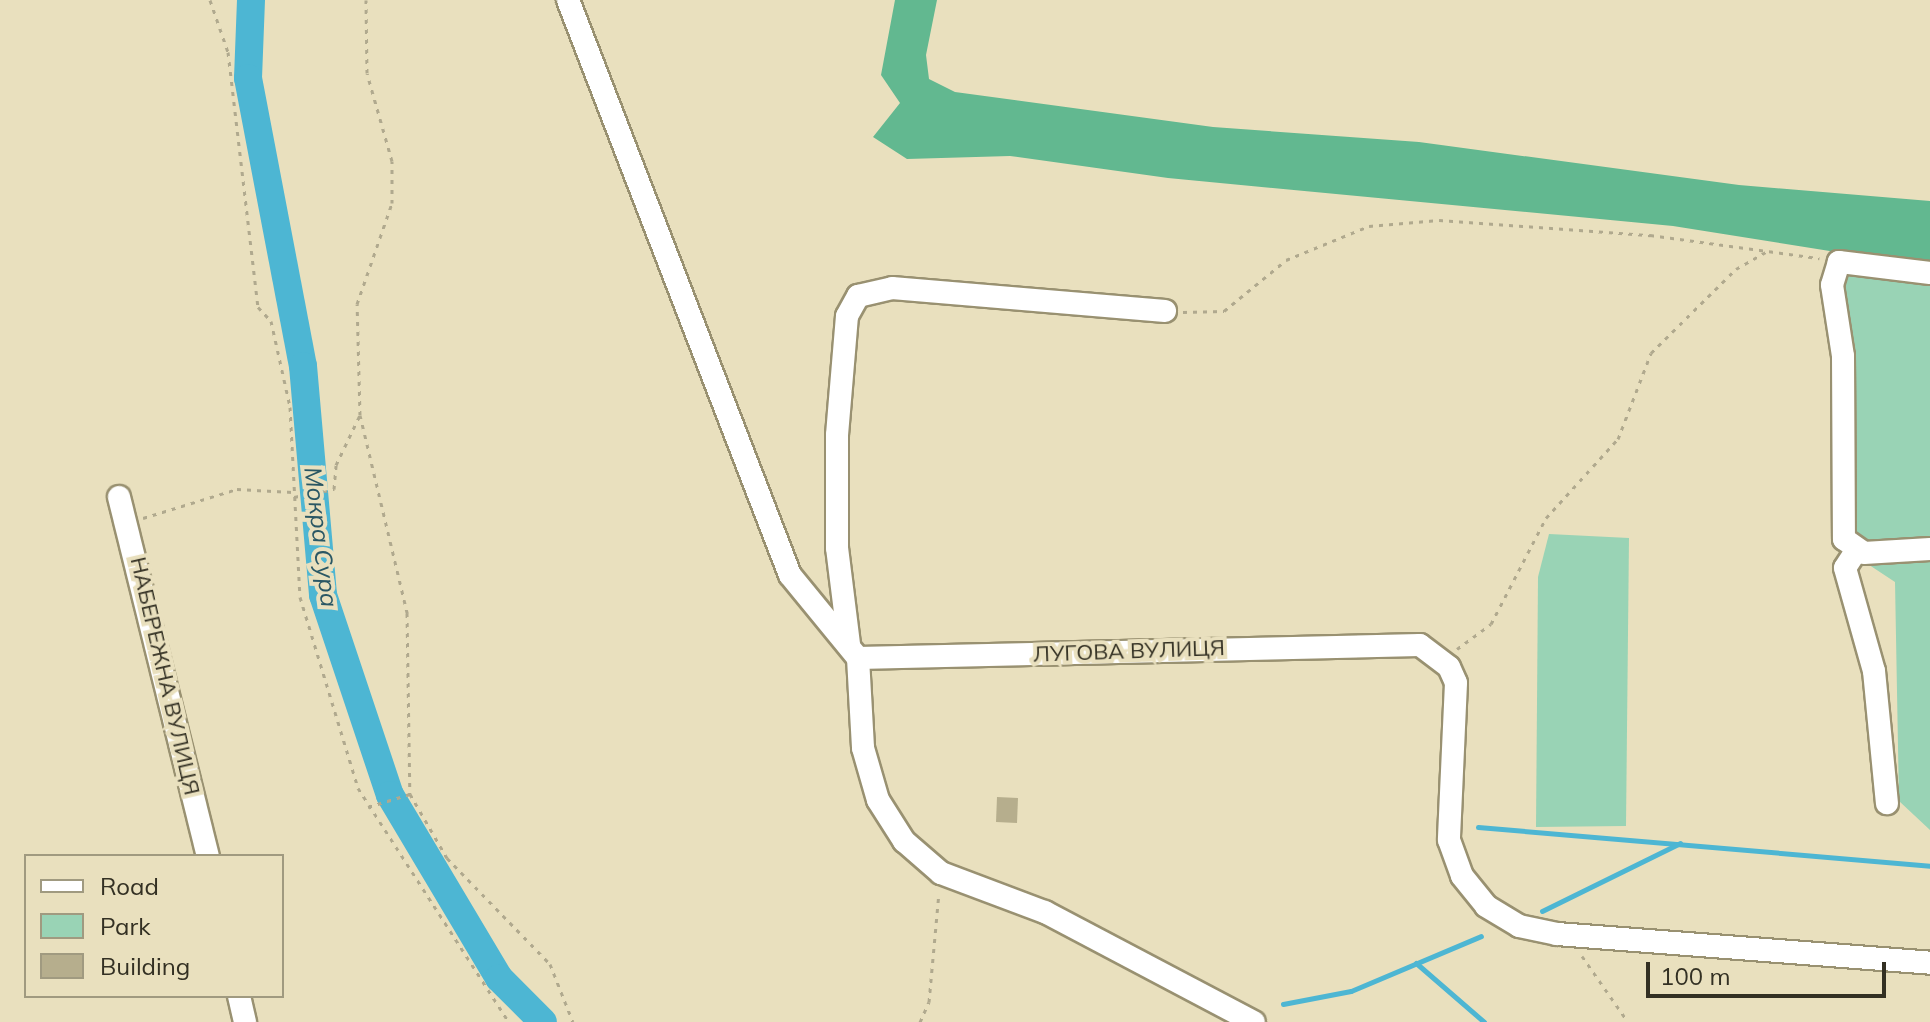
<!DOCTYPE html>
<meta charset="utf-8">
<style>
body{margin:0}
#map{position:relative;width:1930px;height:1022px;overflow:hidden;background:#e9e0be;font-family:Mulish,sans-serif}
div>[style]{position:absolute}
.green>*{inset:0;background:#99d3b5}
.forest>*{inset:0;background:#62b890}
.stream>*{height:5px;margin:-2.5px;padding:0 2.5px;transform-origin:2.5px;border-radius:2.5px;background:#4db6d3}
.river>*{height:28px;margin:-14px;padding:0 14px;transform-origin:14px;border-radius:14px;background:#4db6d3}
.building>*{inset:0;background:#b6ae8d}
.path>*{height:3px;margin-top:-1.5px;transform-origin:0;background:repeating-linear-gradient(90deg,#b0a98e 0 4px,transparent 0 10px)}
.roads{filter:drop-shadow(2px 0 #999171) drop-shadow(-2px 0 #999171) drop-shadow(0 2px #999171) drop-shadow(0 -2px #999171)}
.minor>*{height:22px;margin:-11px;padding:0 11px;transform-origin:11px;border-radius:11px;background:#fff}
span{translate:-50% -50%;white-space:nowrap;text-align:center;line-height:1.15;-webkit-text-stroke:8px #e9e0be;paint-order:stroke}
.street-label{font-size:22px;color:#333023}
.water-label{font-size:24px;color:#2a5764;font-style:italic}
.legend{position:absolute;left:24px;top:854px;width:260px;height:144px;box-sizing:border-box;background:#e9e0be;border:2px solid #a09a80;margin:0;padding:10px 14px;list-style:none;font-size:24px;color:#333023}
.legend li{display:flex;align-items:center;gap:16px;height:40px}
.legend b{width:40px;border:2px solid #a09a80}
.scale{position:absolute;left:1646px;top:962px;width:240px;height:36px;box-sizing:border-box;border:4px solid #333023;border-top:0;padding-left:10px;font-size:24px;line-height:28px;white-space:nowrap;color:#333023;-webkit-text-stroke:6px #e9e0be;paint-order:stroke}
</style>
<div id="map">
<div class="green">
<div style="clip-path:polygon(1845px 271px,1930px 281px,1930px 830px,1899px 801px,1895px 582px,1848px 551px,1831px 525px,1831px 408px)"></div>
<div style="clip-path:polygon(1549px 534px,1629px 538px,1626px 826px,1536px 827px,1538px 577px)"></div>
</div>
<div class="forest">
<div style="clip-path:polygon(895px 0,937px 0,926px 55px,929px 79px,955px 92px,1213px 127px,1419px 142px,1739px 185px,1930px 201px,1930px 267px,1673px 226px,1168px 178px,1010px 156px,907px 159px,873px 137px,900px 103px,881px 75px)"></div>
</div>
<div class="stream">
<div style="left:1478px;top:827px;width:454px;rotate:4.9deg"></div>
<div style="left:1542px;top:911px;width:154px;rotate:-26.2deg"></div>
<div style="left:1416px;top:963px;width:90px;rotate:40.9deg"></div>
<div style="left:1283px;top:1004px;width:69px;rotate:-10.8deg"></div>
<div style="left:1351px;top:991px;width:141px;rotate:-22.9deg"></div>
</div>
<div class="river">
<div style="left:251px;top:0;width:78px;rotate:92.2deg"></div>
<div style="left:248px;top:78px;width:293px;rotate:79.2deg"></div>
<div style="left:303px;top:366px;width:230px;rotate:85deg"></div>
<div style="left:323px;top:595px;width:211px;rotate:71.5deg"></div>
<div style="left:390px;top:795px;width:213px;rotate:59.2deg"></div>
<div style="left:499px;top:978px;width:62px;rotate:45deg"></div>
</div>
<div class="building">
<div style="clip-path:polygon(997px 797px,1018px 798px,1017px 823px,996px 822px)"></div>
</div>
<div class="path">
<div style="left:210px;top:0;width:55px;rotate:70.9deg"></div>
<div style="left:228px;top:52px;width:257px;rotate:83.3deg"></div>
<div style="left:258px;top:307px;width:19px;rotate:47deg"></div>
<div style="left:271px;top:321px;width:88px;rotate:77.5deg"></div>
<div style="left:290px;top:407px;width:190px;rotate:87deg"></div>
<div style="left:300px;top:597px;width:200px;rotate:73.1deg"></div>
<div style="left:358px;top:788px;width:278px;rotate:57.2deg"></div>
<div style="left:1183px;top:312px;width:41px;rotate:-1.4deg"></div>
<div style="left:1224px;top:311px;width:80px;rotate:-39.4deg"></div>
<div style="left:1286px;top:260px;width:90px;rotate:-22.3deg"></div>
<div style="left:1369px;top:226px;width:70px;rotate:-4.9deg"></div>
<div style="left:1439px;top:220px;width:212px;rotate:4.1deg"></div>
<div style="left:1650px;top:235px;width:171px;rotate:7.8deg"></div>
<div style="left:360px;top:415px;width:204px;rotate:76.6deg"></div>
<div style="left:407px;top:613px;width:181px;rotate:89.1deg"></div>
<div style="left:410px;top:794px;width:74px;rotate:60deg"></div>
<div style="left:447px;top:858px;width:148px;rotate:45.8deg"></div>
<div style="left:550px;top:964px;width:62px;rotate:68.4deg"></div>
<div style="left:294px;top:497px;width:41px;rotate:-11.3deg"></div>
<div style="left:334px;top:489px;width:24px;rotate:-85deg"></div>
<div style="left:336px;top:465px;width:55px;rotate:-64.4deg"></div>
<div style="left:360px;top:415px;width:111px;rotate:-91.5deg"></div>
<div style="left:357px;top:304px;width:107px;rotate:-70.9deg"></div>
<div style="left:392px;top:203px;width:42px;rotate:-90deg"></div>
<div style="left:392px;top:161px;width:91px;rotate:-105.9deg"></div>
<div style="left:367px;top:73px;width:73px;rotate:-90.8deg"></div>
<div style="left:143px;top:518px;width:98px;rotate:-17.1deg"></div>
<div style="left:237px;top:489px;width:56px;rotate:3.1deg"></div>
<div style="left:1457px;top:649px;width:42px;rotate:-36.3deg"></div>
<div style="left:1491px;top:624px;width:119px;rotate:-62.6deg"></div>
<div style="left:1546px;top:518px;width:107px;rotate:-47.7deg"></div>
<div style="left:1618px;top:439px;width:92px;rotate:-69deg"></div>
<div style="left:1651px;top:353px;width:120px;rotate:-44.7deg"></div>
<div style="left:1736px;top:269px;width:40px;rotate:-29.7deg"></div>
<div style="left:368px;top:807px;width:44px;rotate:-17.2deg"></div>
<div style="left:1582px;top:956px;width:80px;rotate:55.1deg"></div>
<div style="left:920px;top:1022px;width:22px;rotate:-66deg"></div>
<div style="left:929px;top:1002px;width:109px;rotate:-84.8deg"></div>
</div>
<div class="roads">
<div class="minor">
<div style="left:568px;top:0;width:616px;rotate:68.89deg"></div>
<div style="left:790px;top:575px;width:107px;rotate:50.7deg"></div>
<div style="left:1930px;top:273px;width:92px;rotate:-173.1deg"></div>
<div style="left:1839px;top:262px;width:24px;rotate:107deg"></div>
<div style="left:1832px;top:285px;width:72px;rotate:81.2deg"></div>
<div style="left:1843px;top:356px;width:183px;rotate:89.7deg"></div>
<div style="left:1844px;top:539px;width:24px;rotate:35deg"></div>
<div style="left:1864px;top:553px;width:66px;rotate:-3.5deg"></div>
<div style="left:119px;top:497px;width:370px;rotate:76.1deg"></div>
<div style="left:1856px;top:551px;width:20px;rotate:123deg"></div>
<div style="left:1845px;top:568px;width:107px;rotate:74.3deg"></div>
<div style="left:1874px;top:671px;width:133px;rotate:84.4deg"></div>
<div style="left:849px;top:644px;width:97px;rotate:-97.1deg"></div>
<div style="left:837px;top:548px;width:113px;rotate:-90deg"></div>
<div style="left:837px;top:435px;width:119px;rotate:-85.2deg"></div>
<div style="left:847px;top:316px;width:23px;rotate:-61deg"></div>
<div style="left:858px;top:296px;width:35px;rotate:-13deg"></div>
<div style="left:892px;top:288px;width:274px;rotate:4.8deg"></div>
<div style="left:858px;top:658px;width:562px;rotate:-1.33deg"></div>
<div style="left:1420px;top:645px;width:36px;rotate:37deg"></div>
<div style="left:1449px;top:667px;width:17px;rotate:66deg"></div>
<div style="left:1456px;top:683px;width:157px;rotate:92.6deg"></div>
<div style="left:1449px;top:840px;width:38px;rotate:70deg"></div>
<div style="left:1462px;top:876px;width:38px;rotate:51deg"></div>
<div style="left:1486px;top:906px;width:39px;rotate:31deg"></div>
<div style="left:1519px;top:926px;width:39px;rotate:12deg"></div>
<div style="left:1557px;top:934px;width:374px;rotate:4.4deg"></div>
<div style="left:858px;top:658px;width:90px;rotate:86.8deg"></div>
<div style="left:863px;top:748px;width:54px;rotate:73.9deg"></div>
<div style="left:878px;top:800px;width:49px;rotate:57.6deg"></div>
<div style="left:904px;top:841px;width:49px;rotate:40.9deg"></div>
<div style="left:941px;top:873px;width:111px;rotate:20.6deg"></div>
<div style="left:1045px;top:912px;width:236px;rotate:27.8deg"></div>
<div style="left:239px;top:996px;width:27px;rotate:77deg"></div>
</div>
</div>
<div class="street-label">
<span style="left:1129px;top:651px;rotate:-2deg">ЛУГОВА ВУЛИЦЯ</span>
<span style="left:165px;top:676px;rotate:77deg">НАБЕРЕЖНА ВУЛИЦЯ</span>
</div>
<div class="water-label">
<span style="left:321px;top:537px;rotate:83deg">Мокра Сура</span>
</div>
<ul class="legend">
<li><b style="height:10px;background:#fff"></b>Road</li>
<li><b style="height:22px;background:#99d3b5"></b>Park</li>
<li><b style="height:22px;background:#b6ae8d"></b>Building</li>
</ul>
<div class="scale">100 m</div>
</div>
